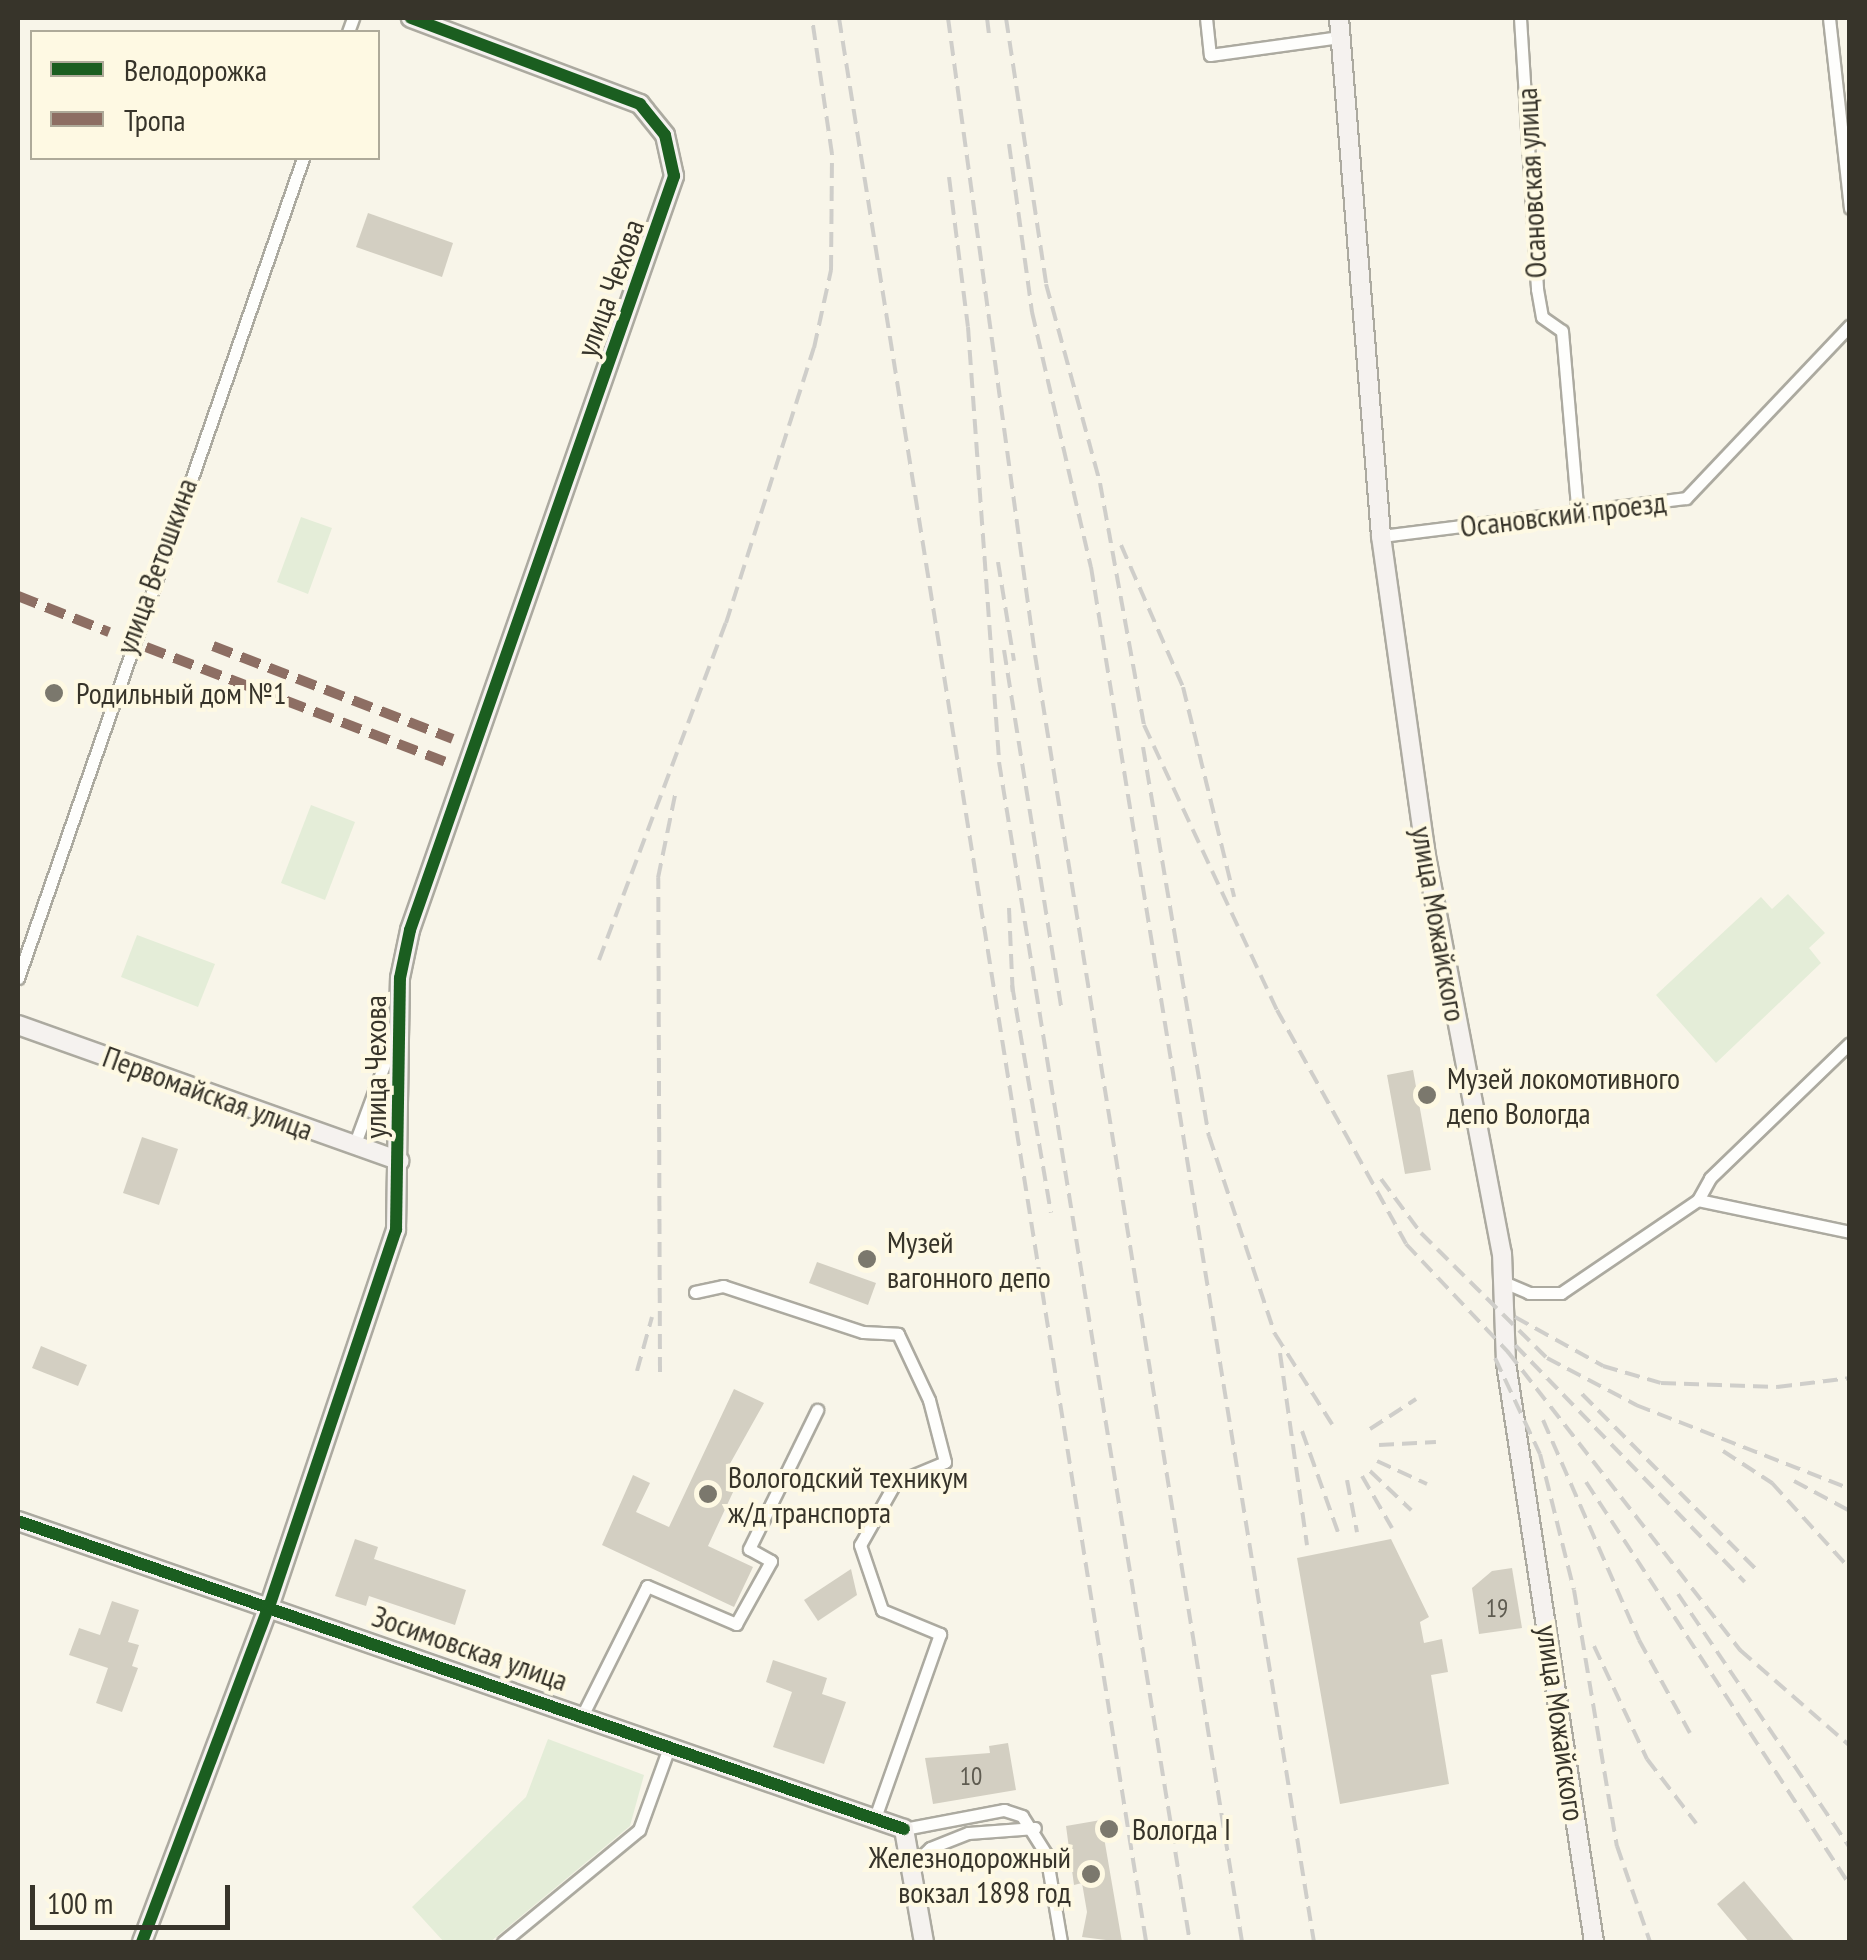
<!DOCTYPE html>
<meta charset="utf-8">
<style>
body{margin:0}
#map{position:relative;width:1867px;height:1960px;overflow:hidden;background:#f8f5e9;font-family:"PT Sans Narrow",sans-serif}
div>[style]{position:absolute}
.green>*{inset:0;background:#e4edd8}
.building>*{inset:0;background:#d3cfc2}
.roads{filter:drop-shadow(2px 0 #acaaa0) drop-shadow(-2px 0 #acaaa0) drop-shadow(0 2px #acaaa0) drop-shadow(0 -2px #acaaa0)}
.street>*{height:11px;margin:-5.5px;padding:0 5.5px;transform-origin:5.5px;border-radius:5.5px;background:#fefefc}
.secondary>*{height:18px;margin:-9px;padding:0 9px;transform-origin:9px;border-radius:9px;background:#f5f2ef}
.rail>*{height:4px;margin-top:-2px;transform-origin:0;background:repeating-linear-gradient(90deg,#cfceca 0 15px,transparent 0 23px)}
.quiet>*{height:10px;margin-top:-5px;transform-origin:0;background:repeating-linear-gradient(90deg,#8d6e63 0 20px,transparent 0 30px)}
.cycleway>*{height:12px;margin:-6px;padding:0 6px;transform-origin:6px;border-radius:6px;background:#1b5e20}
.dots>*{width:28px;height:28px;translate:-50% -50%;box-sizing:border-box;border:5px solid #fef9e3;border-radius:50%}
span{translate:-50% -50%;white-space:nowrap;text-align:center;line-height:1.15;-webkit-text-stroke:8px #fef9e3;paint-order:stroke}
.number-label{font-size:25px;color:#5e5b50}
.number-label span{-webkit-text-stroke-width:0}
.street-label{font-size:30px;color:#37342a}
.poi-label{font-size:30px;color:#37342a}
.left{translate:0 -50%;text-align:left}
.right{translate:-100% -50%;text-align:right}
.frame{position:absolute;inset:0;border:20px solid #37342a;pointer-events:none}
.legend{position:absolute;left:30px;top:30px;width:350px;height:130px;box-sizing:border-box;background:#fef9e3;border:2px solid #aeaa99;margin:0;padding:12px 18px;list-style:none;font-size:30px;color:#37342a}
.legend li{display:flex;align-items:center;gap:20px;height:50px}
.legend b{width:50px;border:2px solid #aeaa99}
.scale{position:absolute;left:30px;top:1885px;width:200px;height:45px;box-sizing:border-box;border:5px solid #37342a;border-top:0;padding-left:12px;font-size:30px;line-height:35px;white-space:nowrap;color:#37342a;-webkit-text-stroke:8px #fef9e3;paint-order:stroke}
</style>
<div id="map">
<div class="green">
<div style="clip-path:polygon(301px 517px,332px 528px,308px 594px,277px 582px)"></div>
<div style="clip-path:polygon(311px 805px,355px 822px,325px 900px,281px 883px)"></div>
<div style="clip-path:polygon(1788px 894px,1825px 933px,1809px 948px,1821px 963px,1716px 1063px,1656px 995px,1761px 897px,1772px 909px)"></div>
<div style="clip-path:polygon(137px 935px,215px 964px,198px 1007px,121px 977px)"></div>
<div style="clip-path:polygon(548px 1739px,644px 1775px,630px 1826px,490px 1942px,444px 1942px,412px 1907px,526px 1797px)"></div>
</div>
<div class="building">
<div style="clip-path:polygon(368px 213px,453px 243px,442px 277px,356px 247px)"></div>
<div style="clip-path:polygon(1413px 1070px,1431px 1170px,1405px 1174px,1387px 1075px)"></div>
<div style="clip-path:polygon(142px 1137px,178px 1149px,159px 1205px,123px 1193px)"></div>
<div style="clip-path:polygon(817px 1262px,876px 1283px,868px 1305px,809px 1283px)"></div>
<div style="clip-path:polygon(41px 1346px,87px 1365px,78px 1386px,32px 1368px)"></div>
<div style="clip-path:polygon(734px 1389px,764px 1403px,727px 1469px,726px 1486px,734px 1490px,708px 1546px,753px 1567px,734px 1607px,602px 1545px,633px 1475px,650px 1483px,636px 1512px,669px 1527px)"></div>
<div style="clip-path:polygon(355px 1539px,378px 1547px,374px 1559px,466px 1590px,455px 1625px,369px 1596px,366px 1606px,335px 1596px)"></div>
<div style="clip-path:polygon(1391px 1539px,1429px 1617px,1420px 1622px,1424px 1643px,1442px 1639px,1448px 1672px,1431px 1675px,1449px 1784px,1340px 1804px,1297px 1558px)"></div>
<div style="clip-path:polygon(1512px 1568px,1522px 1628px,1479px 1634px,1472px 1588px,1492px 1571px)"></div>
<div style="clip-path:polygon(851px 1569px,857px 1595px,818px 1621px,804px 1600px)"></div>
<div style="clip-path:polygon(112px 1601px,139px 1610px,128px 1642px,139px 1645px,132px 1666px,138px 1668px,122px 1712px,96px 1703px,108px 1668px,69px 1655px,79px 1628px,100px 1635px)"></div>
<div style="clip-path:polygon(773px 1660px,827px 1678px,822px 1694px,846px 1702px,824px 1764px,773px 1747px,792px 1692px,766px 1682px)"></div>
<div style="clip-path:polygon(1008px 1743px,1016px 1790px,933px 1804px,925px 1758px,990px 1753px,989px 1746px)"></div>
<div style="clip-path:polygon(1101px 1820px,1122px 1942px,1082px 1937px,1087px 1912px,1082px 1883px,1074px 1885px,1066px 1826px)"></div>
<div style="clip-path:polygon(1744px 1881px,1795px 1942px,1749px 1942px,1717px 1904px)"></div>
</div>
<div class="roads">
<div class="street">
<div style="left:1206px;top:18px;width:37px;rotate:84deg"></div>
<div style="left:1210px;top:55px;width:131px;rotate:-7.9deg"></div>
<div style="left:1520px;top:18px;width:272px;rotate:86.4deg"></div>
<div style="left:1537px;top:289px;width:28px;rotate:80deg"></div>
<div style="left:1542px;top:317px;width:24px;rotate:35deg"></div>
<div style="left:1562px;top:331px;width:187px;rotate:85.1deg"></div>
<div style="left:1829px;top:18px;width:191px;rotate:83.7deg"></div>
<div style="left:348px;top:32px;width:15px;rotate:-70deg"></div>
<div style="left:1381px;top:536px;width:307px;rotate:-7.1deg"></div>
<div style="left:1686px;top:498px;width:238px;rotate:-46.5deg"></div>
<div style="left:18px;top:978px;width:868px;rotate:-70.83deg"></div>
<div style="left:354px;top:1146px;width:115px;rotate:-69.7deg"></div>
<div style="left:1698px;top:1200px;width:25px;rotate:-61deg"></div>
<div style="left:1710px;top:1178px;width:194px;rotate:-44deg"></div>
<div style="left:1506px;top:1283px;width:25px;rotate:23deg"></div>
<div style="left:1529px;top:1293px;width:32px"></div>
<div style="left:1561px;top:1293px;width:166px;rotate:-34.2deg"></div>
<div style="left:1698px;top:1200px;width:155px;rotate:11.9deg"></div>
<div style="left:695px;top:1292px;width:29px;rotate:-12deg"></div>
<div style="left:723px;top:1286px;width:147px;rotate:18.2deg"></div>
<div style="left:863px;top:1332px;width:35px;rotate:3deg"></div>
<div style="left:898px;top:1334px;width:73px;rotate:64.8deg"></div>
<div style="left:929px;top:1400px;width:64px;rotate:75.5deg"></div>
<div style="left:945px;top:1462px;width:54px;rotate:157.2deg"></div>
<div style="left:895px;top:1483px;width:71px;rotate:119.4deg"></div>
<div style="left:860px;top:1545px;width:69px;rotate:71.3deg"></div>
<div style="left:882px;top:1610px;width:63px;rotate:22.5deg"></div>
<div style="left:940px;top:1634px;width:195px;rotate:109.5deg"></div>
<div style="left:583px;top:1714px;width:143px;rotate:-63.4deg"></div>
<div style="left:647px;top:1586px;width:97px;rotate:23.1deg"></div>
<div style="left:736px;top:1624px;width:72px;rotate:-60.9deg"></div>
<div style="left:771px;top:1561px;width:25px;rotate:-151deg"></div>
<div style="left:749px;top:1549px;width:155px;rotate:-63.9deg"></div>
<div style="left:904px;top:1829px;width:102px;rotate:-10.8deg"></div>
<div style="left:1004px;top:1810px;width:19px;rotate:18deg"></div>
<div style="left:1022px;top:1816px;width:45px;rotate:57.7deg"></div>
<div style="left:1046px;top:1854px;width:89px;rotate:80.3deg"></div>
<div style="left:911px;top:1866px;width:26px;rotate:-43deg"></div>
<div style="left:930px;top:1848px;width:41px;rotate:-21.5deg"></div>
<div style="left:968px;top:1833px;width:67px;rotate:-4.3deg"></div>
<div style="left:503px;top:1942px;width:176px;rotate:-39.5deg"></div>
<div style="left:639px;top:1830px;width:90px;rotate:-70deg"></div>
</div>
<div class="secondary">
<div style="left:1339px;top:18px;width:520px;rotate:85.36deg"></div>
<div style="left:1381px;top:536px;width:318px;rotate:82deg"></div>
<div style="left:1425px;top:851px;width:409px;rotate:79.2deg"></div>
<div style="left:1502px;top:1253px;width:110px;rotate:87.9deg"></div>
<div style="left:1506px;top:1363px;width:586px;rotate:81.36deg"></div>
<div style="left:18px;top:1025px;width:405px;rotate:19.6deg"></div>
<div style="left:18px;top:1521px;width:938px;rotate:19.17deg"></div>
<div style="left:904px;top:1829px;width:115px;rotate:80deg"></div>
<div style="left:142px;top:1942px;width:361px;rotate:-69.3deg"></div>
<div style="left:270px;top:1604px;width:395px;rotate:-71.4deg"></div>
<div style="left:396px;top:1230px;width:252px;rotate:-89.1deg"></div>
<div style="left:400px;top:978px;width:49px;rotate:-78.2deg"></div>
<div style="left:410px;top:930px;width:799px;rotate:-70.7deg"></div>
<div style="left:674px;top:176px;width:42px;rotate:-102.4deg"></div>
<div style="left:665px;top:135px;width:40px;rotate:-129deg"></div>
<div style="left:640px;top:104px;width:245px;rotate:-159.4deg"></div>
</div>
</div>
<div class="rail">
<div style="left:839px;top:18px;width:1948px;rotate:80.93deg"></div>
<div style="left:948px;top:18px;width:643px;rotate:82.22deg"></div>
<div style="left:1035px;top:655px;width:1304px;rotate:80.86deg"></div>
<div style="left:987px;top:18px;width:16px;rotate:83deg"></div>
<div style="left:1006px;top:18px;width:269px;rotate:81.4deg"></div>
<div style="left:1046px;top:284px;width:206px;rotate:74.8deg"></div>
<div style="left:1100px;top:483px;width:246px;rotate:79.7deg"></div>
<div style="left:1144px;top:725px;width:315px;rotate:65deg"></div>
<div style="left:1277px;top:1010px;width:267px;rotate:61.1deg"></div>
<div style="left:1406px;top:1244px;width:149px;rotate:46.6deg"></div>
<div style="left:1508px;top:1352px;width:378px;rotate:52.1deg"></div>
<div style="left:1740px;top:1650px;width:146px;rotate:41.1deg"></div>
<div style="left:1009px;top:144px;width:170px;rotate:82.2deg"></div>
<div style="left:1032px;top:312px;width:262px;rotate:77deg"></div>
<div style="left:1091px;top:567px;width:1393px;rotate:80.79deg"></div>
<div style="left:949px;top:177px;width:151px;rotate:82.8deg"></div>
<div style="left:968px;top:327px;width:436px;rotate:85.9deg"></div>
<div style="left:999px;top:762px;width:1195px;rotate:80.81deg"></div>
<div style="left:1121px;top:545px;width:155px;rotate:66.4deg"></div>
<div style="left:1183px;top:687px;width:216px;rotate:76.3deg"></div>
<div style="left:998px;top:562px;width:100px;rotate:80.8deg"></div>
<div style="left:1004px;top:650px;width:361px;rotate:80.9deg"></div>
<div style="left:1143px;top:747px;width:395px;rotate:80.4deg"></div>
<div style="left:1209px;top:1136px;width:209px;rotate:71.6deg"></div>
<div style="left:1275px;top:1334px;width:107px;rotate:57.7deg"></div>
<div style="left:1009px;top:908px;width:90px;rotate:87.5deg"></div>
<div style="left:599px;top:960px;width:360px;rotate:-69.4deg"></div>
<div style="left:726px;top:623px;width:289px;rotate:-72.3deg"></div>
<div style="left:814px;top:348px;width:80px;rotate:-77.7deg"></div>
<div style="left:831px;top:270px;width:116px;rotate:-89.5deg"></div>
<div style="left:832px;top:154px;width:137px;rotate:-98.4deg"></div>
<div style="left:1012px;top:985px;width:231px;rotate:80.3deg"></div>
<div style="left:1381px;top:1179px;width:67px;rotate:53.5deg"></div>
<div style="left:1421px;top:1233px;width:177px;rotate:44.8deg"></div>
<div style="left:1547px;top:1358px;width:101px;rotate:27.8deg"></div>
<div style="left:1636px;top:1405px;width:230px;rotate:21.4deg"></div>
<div style="left:1515px;top:1317px;width:101px;rotate:29.1deg"></div>
<div style="left:1603px;top:1366px;width:60px;rotate:16.3deg"></div>
<div style="left:1661px;top:1383px;width:116px;rotate:2deg"></div>
<div style="left:1777px;top:1387px;width:74px;rotate:-7deg"></div>
<div style="left:1515px;top:1345px;width:330px;rotate:45.9deg"></div>
<div style="left:1280px;top:1353px;width:194px;rotate:82deg"></div>
<div style="left:1495px;top:1358px;width:106px;rotate:64.9deg"></div>
<div style="left:1540px;top:1454px;width:140px;rotate:76deg"></div>
<div style="left:1574px;top:1590px;width:260px;rotate:80.5deg"></div>
<div style="left:1617px;top:1846px;width:102px;rotate:71deg"></div>
<div style="left:637px;top:1371px;width:56px;rotate:-74.5deg"></div>
<div style="left:660px;top:1372px;width:494px;rotate:-90.2deg"></div>
<div style="left:658px;top:878px;width:90px;rotate:-78.4deg"></div>
<div style="left:1582px;top:1394px;width:248px;rotate:45.2deg"></div>
<div style="left:1543px;top:1420px;width:240px;rotate:66.4deg"></div>
<div style="left:1639px;top:1640px;width:106px;rotate:61.3deg"></div>
<div style="left:1370px;top:1429px;width:55px;rotate:-33.1deg"></div>
<div style="left:1302px;top:1431px;width:107px;rotate:70.4deg"></div>
<div style="left:1379px;top:1445px;width:57px;rotate:-3deg"></div>
<div style="left:1723px;top:1451px;width:59px;rotate:33.1deg"></div>
<div style="left:1772px;top:1483px;width:116px;rotate:47.8deg"></div>
<div style="left:1377px;top:1461px;width:55px;rotate:24.7deg"></div>
<div style="left:1370px;top:1471px;width:57px;rotate:43.6deg"></div>
<div style="left:1362px;top:1476px;width:60px;rotate:60deg"></div>
<div style="left:1347px;top:1480px;width:53px;rotate:79.1deg"></div>
<div style="left:1794px;top:1481px;width:64px;rotate:28.2deg"></div>
<div style="left:1586px;top:1482px;width:483px;rotate:56.8deg"></div>
<div style="left:1678px;top:1594px;width:307px;rotate:55.9deg"></div>
<div style="left:1594px;top:1646px;width:125px;rotate:64.9deg"></div>
<div style="left:1647px;top:1759px;width:81px;rotate:52.6deg"></div>
</div>
<div class="quiet">
<div style="left:18px;top:596px;width:98px;rotate:21.6deg"></div>
<div style="left:213px;top:646px;width:257px;rotate:21.2deg"></div>
<div style="left:146px;top:647px;width:320px;rotate:21deg"></div>
</div>
<div class="cycleway">
<div style="left:18px;top:1521px;width:938px;rotate:19.17deg"></div>
<div style="left:142px;top:1942px;width:361px;rotate:-69.3deg"></div>
<div style="left:270px;top:1604px;width:395px;rotate:-71.4deg"></div>
<div style="left:396px;top:1230px;width:252px;rotate:-89.1deg"></div>
<div style="left:400px;top:978px;width:49px;rotate:-78.2deg"></div>
<div style="left:410px;top:930px;width:799px;rotate:-70.7deg"></div>
<div style="left:674px;top:176px;width:42px;rotate:-102.4deg"></div>
<div style="left:665px;top:135px;width:40px;rotate:-129deg"></div>
<div style="left:640px;top:104px;width:245px;rotate:-159.4deg"></div>
</div>
<div class="dots">
<div style="left:54px;top:693px;background:#7b786d"></div>
<div style="left:1427px;top:1095px;background:#7b786d"></div>
<div style="left:867px;top:1259px;background:#7b786d"></div>
<div style="left:708px;top:1494px;background:#7b786d"></div>
<div style="left:1109px;top:1829px;background:#7b786d"></div>
<div style="left:1091px;top:1874px;background:#7b786d"></div>
</div>
<div class="number-label">
<span style="left:1497px;top:1608px">19</span>
<span style="left:971px;top:1776px">10</span>
</div>
<div class="street-label">
<span style="left:1531px;top:183px;rotate:-93deg">Осановская улица</span>
<span style="left:610px;top:288px;rotate:-70deg">улица Чехова</span>
<span style="left:1563px;top:514px;rotate:-7deg">Осановский проезд</span>
<span style="left:156px;top:566px;rotate:-70deg">улица Ветошкина</span>
<span style="left:1439px;top:924px;rotate:80deg">улица Можайского</span>
<span style="left:375px;top:1067px;rotate:-90deg">улица Чехова</span>
<span style="left:208px;top:1093px;rotate:20deg">Первомайская улица</span>
<span style="left:470px;top:1648px;rotate:19deg">Зосимовская улица</span>
<span style="left:1561px;top:1723px;rotate:82deg">улица Можайского</span>
</div>
<div class="poi-label">
<span class="left" style="left:76px;top:693px">Родильный дом №1</span>
<span class="left" style="left:1447px;top:1095px">Музей локомотивного<br>депо Вологда</span>
<span class="left" style="left:887px;top:1259px">Музей<br>вагонного депо</span>
<span class="left" style="left:728px;top:1494px">Вологодский техникум<br>ж/д транспорта</span>
<span class="left" style="left:1132px;top:1829px">Вологда I</span>
<span class="right" style="left:1071px;top:1874px">Железнодорожный<br>вокзал 1898 год</span>
</div>
<div class="frame"></div>
<ul class="legend">
<li><b style="height:12px;background:#1b5e20"></b>Велодорожка</li>
<li><b style="height:12px;background:#8d6e63"></b>Тропа</li>
</ul>
<div class="scale">100 m</div>
</div>
